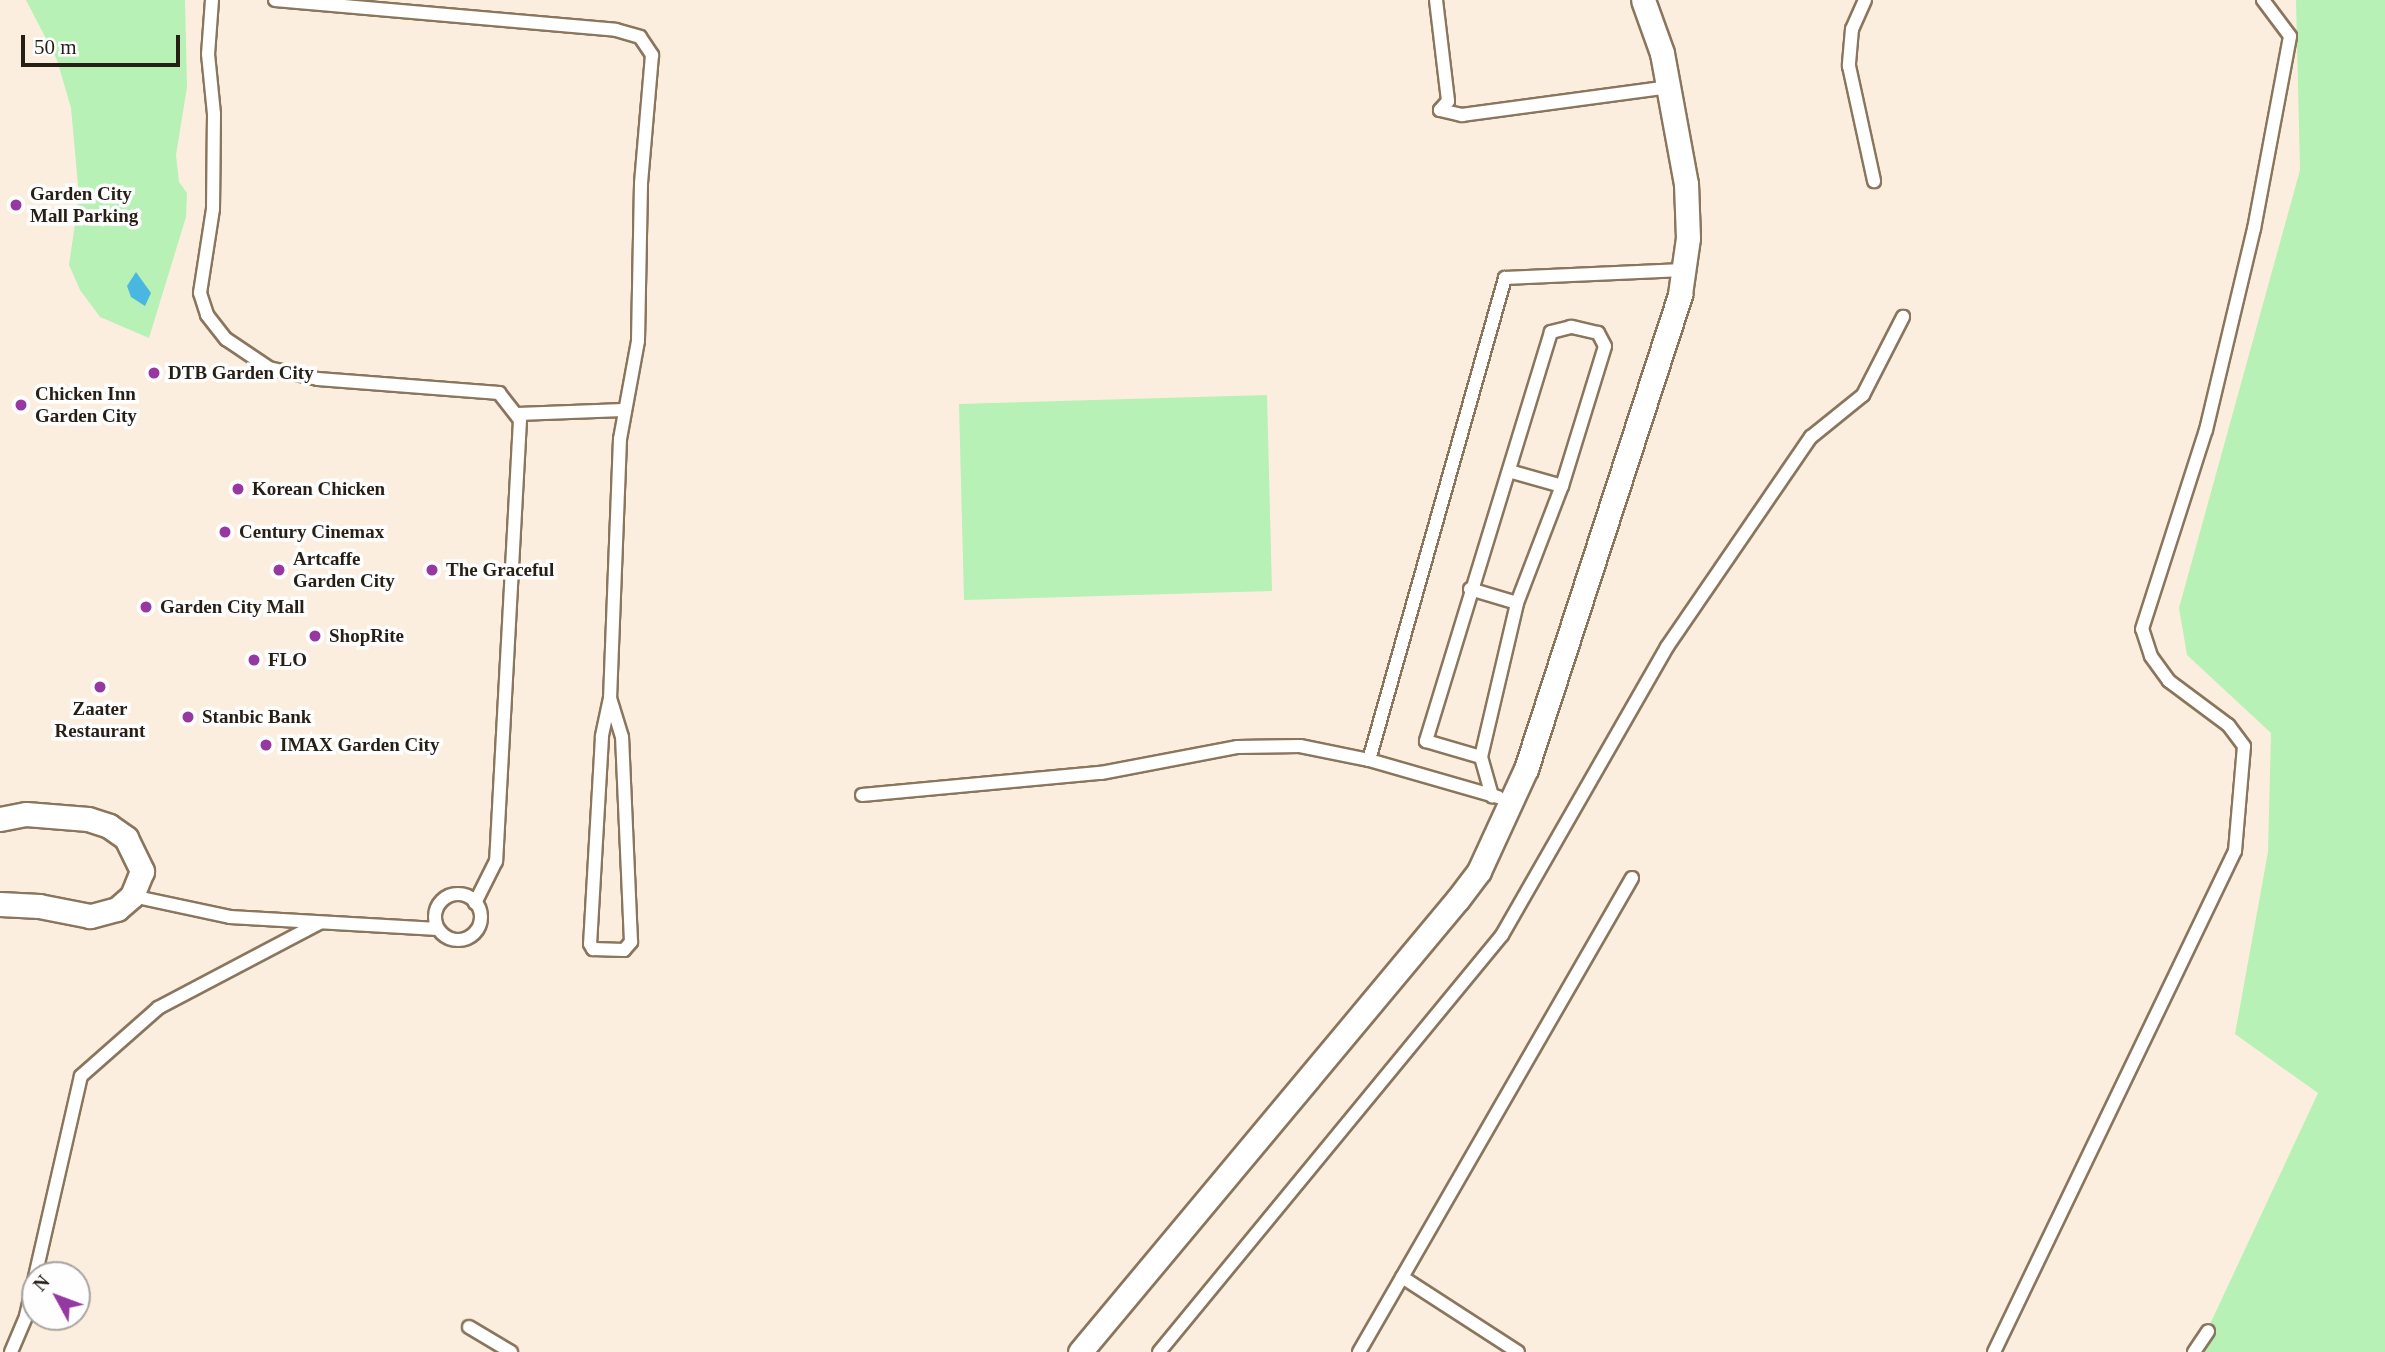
<!DOCTYPE html>
<style>
body{margin:0}
#map{position:relative;width:2385px;height:1352px;overflow:hidden;background:#fceede;font-family:Georgia,serif}
div>[style]{position:absolute}
.green>*{inset:0;background:#b7f1b6}
.water>*{inset:0;background:#4ab7e0}
.roads{filter:drop-shadow(2px 0 #8a765d) drop-shadow(-2px 0 #8a765d) drop-shadow(0 2px #8a765d) drop-shadow(0 -2px #8a765d)}
.lane>*{height:12px;margin:-6px;padding:0 6px;transform-origin:6px;border-radius:6px;background:#fff}
.lane>.ring{margin:-6px;padding:0;box-sizing:content-box;background:none;border:12px solid #fff;border-radius:50%}
.street>*{height:23px;margin:-11.5px;padding:0 11.5px;transform-origin:11.5px;border-radius:11.5px;background:#fff}
.dots>*{width:19px;height:19px;translate:-50% -50%;box-sizing:border-box;border:4px solid #fefefe;border-radius:50%}
span{translate:-50% -50%;white-space:nowrap;text-align:center;line-height:1.15;-webkit-text-stroke:7px #fefefe;paint-order:stroke}
.poi-label{font-size:19px;color:#271f15;font-weight:700}
.left{translate:0 -50%;text-align:left}
.north{position:absolute;left:21px;top:1261px;width:70px;height:70px;box-sizing:border-box;background:#fefefe;border:2px solid #a8a5a1;border-radius:50%;rotate:311deg;font-size:19px;font-weight:700;line-height:28px;text-align:center;color:#271f15}
.north::after{content:'';display:block;margin:auto;width:24px;height:32px;background:#9538a1;clip-path:polygon(50% 0,100% 100%,50% 72%,0 100%)}
.scale{position:absolute;left:21px;top:35px;width:159px;height:32px;box-sizing:border-box;border:4px solid #271f15;border-top:0;padding-left:9px;font-size:21px;line-height:24px;white-space:nowrap;color:#271f15;-webkit-text-stroke:5px #fefefe;paint-order:stroke}
</style>
<div id="map">
<div class="green">
<div style="clip-path:polygon(26px 0,185px 0,187px 87px,176px 155px,179px 182px,187px 193px,186px 217px,149px 338px,100px 317px,80px 290px,69px 265px,79px 196px,71px 108px,57px 60px)"></div>
<div style="clip-path:polygon(2296px 0,2385px 0,2385px 1352px,2197px 1352px,2318px 1093px,2235px 1034px,2268px 852px,2271px 733px,2187px 655px,2179px 608px,2300px 170px)"></div>
<div style="clip-path:polygon(1267px 395px,1272px 591px,964px 600px,959px 404px)"></div>
</div>
<div class="water">
<div style="clip-path:polygon(136px 272px,151px 293px,145px 306px,131px 297px,127px 286px)"></div>
</div>
<div class="roads">
<div class="lane">
<div style="left:212px;top:0;width:54px;rotate:94.2deg"></div>
<div style="left:208px;top:54px;width:60px;rotate:84.3deg"></div>
<div style="left:214px;top:114px;width:95px;rotate:90.6deg"></div>
<div style="left:213px;top:209px;width:85px;rotate:98.8deg"></div>
<div style="left:200px;top:293px;width:23px;rotate:72deg"></div>
<div style="left:207px;top:315px;width:31px;rotate:52deg"></div>
<div style="left:226px;top:339px;width:52px;rotate:34deg"></div>
<div style="left:269px;top:368px;width:50px;rotate:12.7deg"></div>
<div style="left:318px;top:379px;width:182px;rotate:4.4deg"></div>
<div style="left:499px;top:393px;width:34px;rotate:52deg"></div>
<div style="left:520px;top:420px;width:442px;rotate:93.1deg"></div>
<div style="left:496px;top:861px;width:47px;rotate:116.6deg"></div>
<div style="left:275px;top:0;width:342px;rotate:5deg"></div>
<div style="left:616px;top:30px;width:25px;rotate:16deg"></div>
<div style="left:640px;top:37px;width:22px;rotate:56deg"></div>
<div style="left:652px;top:55px;width:129px;rotate:94.9deg"></div>
<div style="left:641px;top:184px;width:157px;rotate:91.1deg"></div>
<div style="left:638px;top:341px;width:100px;rotate:100.4deg"></div>
<div style="left:620px;top:439px;width:259px;rotate:92.2deg"></div>
<div style="left:610px;top:698px;width:40px;rotate:102deg"></div>
<div style="left:602px;top:737px;width:207px;rotate:93.3deg"></div>
<div style="left:590px;top:944px;width:6px;rotate:59deg"></div>
<div style="left:593px;top:949px;width:31px;rotate:2deg"></div>
<div style="left:624px;top:950px;width:11px;rotate:-49deg"></div>
<div style="left:631px;top:942px;width:205px;rotate:-92.5deg"></div>
<div style="left:622px;top:737px;width:41px;rotate:-107.1deg"></div>
<div style="left:1436px;top:0;width:102px;rotate:83.2deg"></div>
<div style="left:1448px;top:101px;width:12px;rotate:132deg"></div>
<div style="left:1440px;top:110px;width:23px;rotate:13deg"></div>
<div style="left:1462px;top:115px;width:209px;rotate:-7.7deg"></div>
<div style="left:1865px;top:0;width:32px;rotate:114deg"></div>
<div style="left:1852px;top:29px;width:37px;rotate:95deg"></div>
<div style="left:1849px;top:66px;width:118px;rotate:77.7deg"></div>
<div style="left:517px;top:414px;width:107px;rotate:-2.1deg"></div>
<div style="left:1509px;top:471px;width:55px;rotate:15.8deg"></div>
<div style="left:1470px;top:589px;width:49px;rotate:16.6deg"></div>
<div style="left:1481px;top:757px;width:158px;rotate:-76.8deg"></div>
<div style="left:1517px;top:603px;width:125px;rotate:-69deg"></div>
<div style="left:1562px;top:486px;width:146px;rotate:-72.9deg"></div>
<div style="left:1605px;top:346px;width:15px;rotate:-118deg"></div>
<div style="left:1598px;top:333px;width:28px;rotate:-167deg"></div>
<div style="left:1571px;top:327px;width:21px;rotate:166deg"></div>
<div style="left:1551px;top:332px;width:428px;rotate:107deg"></div>
<div style="left:1426px;top:741px;width:57px;rotate:16.2deg"></div>
<div style="left:1481px;top:757px;width:41px;rotate:74.2deg"></div>
<div style="left:862px;top:795px;width:240px;rotate:-5.3deg"></div>
<div style="left:1101px;top:773px;width:138px;rotate:-10.8deg"></div>
<div style="left:1237px;top:747px;width:63px;rotate:-0.9deg"></div>
<div style="left:1300px;top:746px;width:70px;rotate:11.5deg"></div>
<div style="left:1498px;top:797px;width:134px;rotate:-164deg"></div>
<div style="left:1369px;top:760px;width:501px;rotate:-74.24deg"></div>
<div style="left:1505px;top:278px;width:178px;rotate:-2.6deg"></div>
<div class="ring" style="left:435px;top:894px;width:34px;height:34px"></div>
<div style="left:132px;top:896px;width:100px;rotate:12.1deg"></div>
<div style="left:230px;top:917px;width:208px;rotate:3.3deg"></div>
<div style="left:1402px;top:1277px;width:138px;rotate:32.9deg"></div>
<div style="left:469px;top:1327px;width:49px;rotate:30.8deg"></div>
<div style="left:11px;top:1352px;width:39px;rotate:-67deg"></div>
<div style="left:26px;top:1316px;width:246px;rotate:-77.1deg"></div>
<div style="left:81px;top:1076px;width:103px;rotate:-41.4deg"></div>
<div style="left:158px;top:1008px;width:182px;rotate:-27.8deg"></div>
<div style="left:1159px;top:1352px;width:540px;rotate:-50.56deg"></div>
<div style="left:1502px;top:935px;width:332px;rotate:-60.2deg"></div>
<div style="left:1667px;top:647px;width:255px;rotate:-55.6deg"></div>
<div style="left:1811px;top:437px;width:67px;rotate:-38.9deg"></div>
<div style="left:1863px;top:395px;width:88px;rotate:-62.9deg"></div>
<div style="left:1359px;top:1352px;width:547px;rotate:-60.06deg"></div>
<div style="left:1994px;top:1352px;width:556px;rotate:-64.31deg"></div>
<div style="left:2235px;top:851px;width:105px;rotate:-85.1deg"></div>
<div style="left:2244px;top:746px;width:26px;rotate:-127deg"></div>
<div style="left:2228px;top:725px;width:74px;rotate:-143.3deg"></div>
<div style="left:2169px;top:681px;width:31px;rotate:-126deg"></div>
<div style="left:2151px;top:656px;width:28px;rotate:-108deg"></div>
<div style="left:2142px;top:629px;width:209px;rotate:-72.2deg"></div>
<div style="left:2206px;top:430px;width:207px;rotate:-76.6deg"></div>
<div style="left:2254px;top:229px;width:196px;rotate:-79.4deg"></div>
<div style="left:2290px;top:36px;width:45px;rotate:-126.9deg"></div>
<div style="left:2194px;top:1352px;width:25px;rotate:-56deg"></div>
</div>
<div class="street">
<div style="left:0;top:819px;width:26px;rotate:-11deg"></div>
<div style="left:26px;top:814px;width:62px;rotate:4.6deg"></div>
<div style="left:88px;top:819px;width:22px;rotate:18deg"></div>
<div style="left:109px;top:826px;width:21px;rotate:35deg"></div>
<div style="left:126px;top:838px;width:37px;rotate:64deg"></div>
<div style="left:142px;top:871px;width:27px;rotate:112deg"></div>
<div style="left:132px;top:896px;width:20px;rotate:139deg"></div>
<div style="left:117px;top:909px;width:28px;rotate:165deg"></div>
<div style="left:90px;top:916px;width:52px;rotate:-168.9deg"></div>
<div style="left:39px;top:906px;width:39px;rotate:-177deg"></div>
<div style="left:1080px;top:1352px;width:590px;rotate:-50.16deg"></div>
<div style="left:1458px;top:899px;width:35px;rotate:-53deg"></div>
<div style="left:1479px;top:871px;width:112px;rotate:-65.3deg"></div>
<div style="left:1526px;top:769px;width:499px;rotate:-72deg"></div>
<div style="left:1680px;top:294px;width:57px;rotate:-81.9deg"></div>
<div style="left:1688px;top:238px;width:54px;rotate:-92.1deg"></div>
<div style="left:1686px;top:184px;width:133px;rotate:-100.4deg"></div>
<div style="left:1662px;top:53px;width:56px;rotate:-109.7deg"></div>
</div>
</div>
<div class="dots">
<div style="left:16px;top:205px;background:#9538a1"></div>
<div style="left:154px;top:373px;background:#9538a1"></div>
<div style="left:21px;top:405px;background:#9538a1"></div>
<div style="left:238px;top:489px;background:#9538a1"></div>
<div style="left:225px;top:532px;background:#9538a1"></div>
<div style="left:279px;top:570px;background:#9538a1"></div>
<div style="left:432px;top:570px;background:#9538a1"></div>
<div style="left:146px;top:607px;background:#9538a1"></div>
<div style="left:315px;top:636px;background:#9538a1"></div>
<div style="left:254px;top:660px;background:#9538a1"></div>
<div style="left:100px;top:687px;background:#9538a1"></div>
<div style="left:188px;top:717px;background:#9538a1"></div>
<div style="left:266px;top:745px;background:#9538a1"></div>
</div>
<div class="poi-label">
<span class="left" style="left:30px;top:205px">Garden City<br>Mall Parking</span>
<span class="left" style="left:168px;top:373px">DTB Garden City</span>
<span class="left" style="left:35px;top:405px">Chicken Inn<br>Garden City</span>
<span class="left" style="left:252px;top:489px">Korean Chicken</span>
<span class="left" style="left:239px;top:532px">Century Cinemax</span>
<span class="left" style="left:293px;top:570px">Artcaffe<br>Garden City</span>
<span class="left" style="left:446px;top:570px">The Graceful</span>
<span class="left" style="left:160px;top:607px">Garden City Mall</span>
<span class="left" style="left:329px;top:636px">ShopRite</span>
<span class="left" style="left:268px;top:660px">FLO</span>
<span style="left:100px;top:720px">Zaater<br>Restaurant</span>
<span class="left" style="left:202px;top:717px">Stanbic Bank</span>
<span class="left" style="left:280px;top:745px">IMAX Garden City</span>
</div>
<div class="north">N</div>
<div class="scale">50 m</div>
</div>
